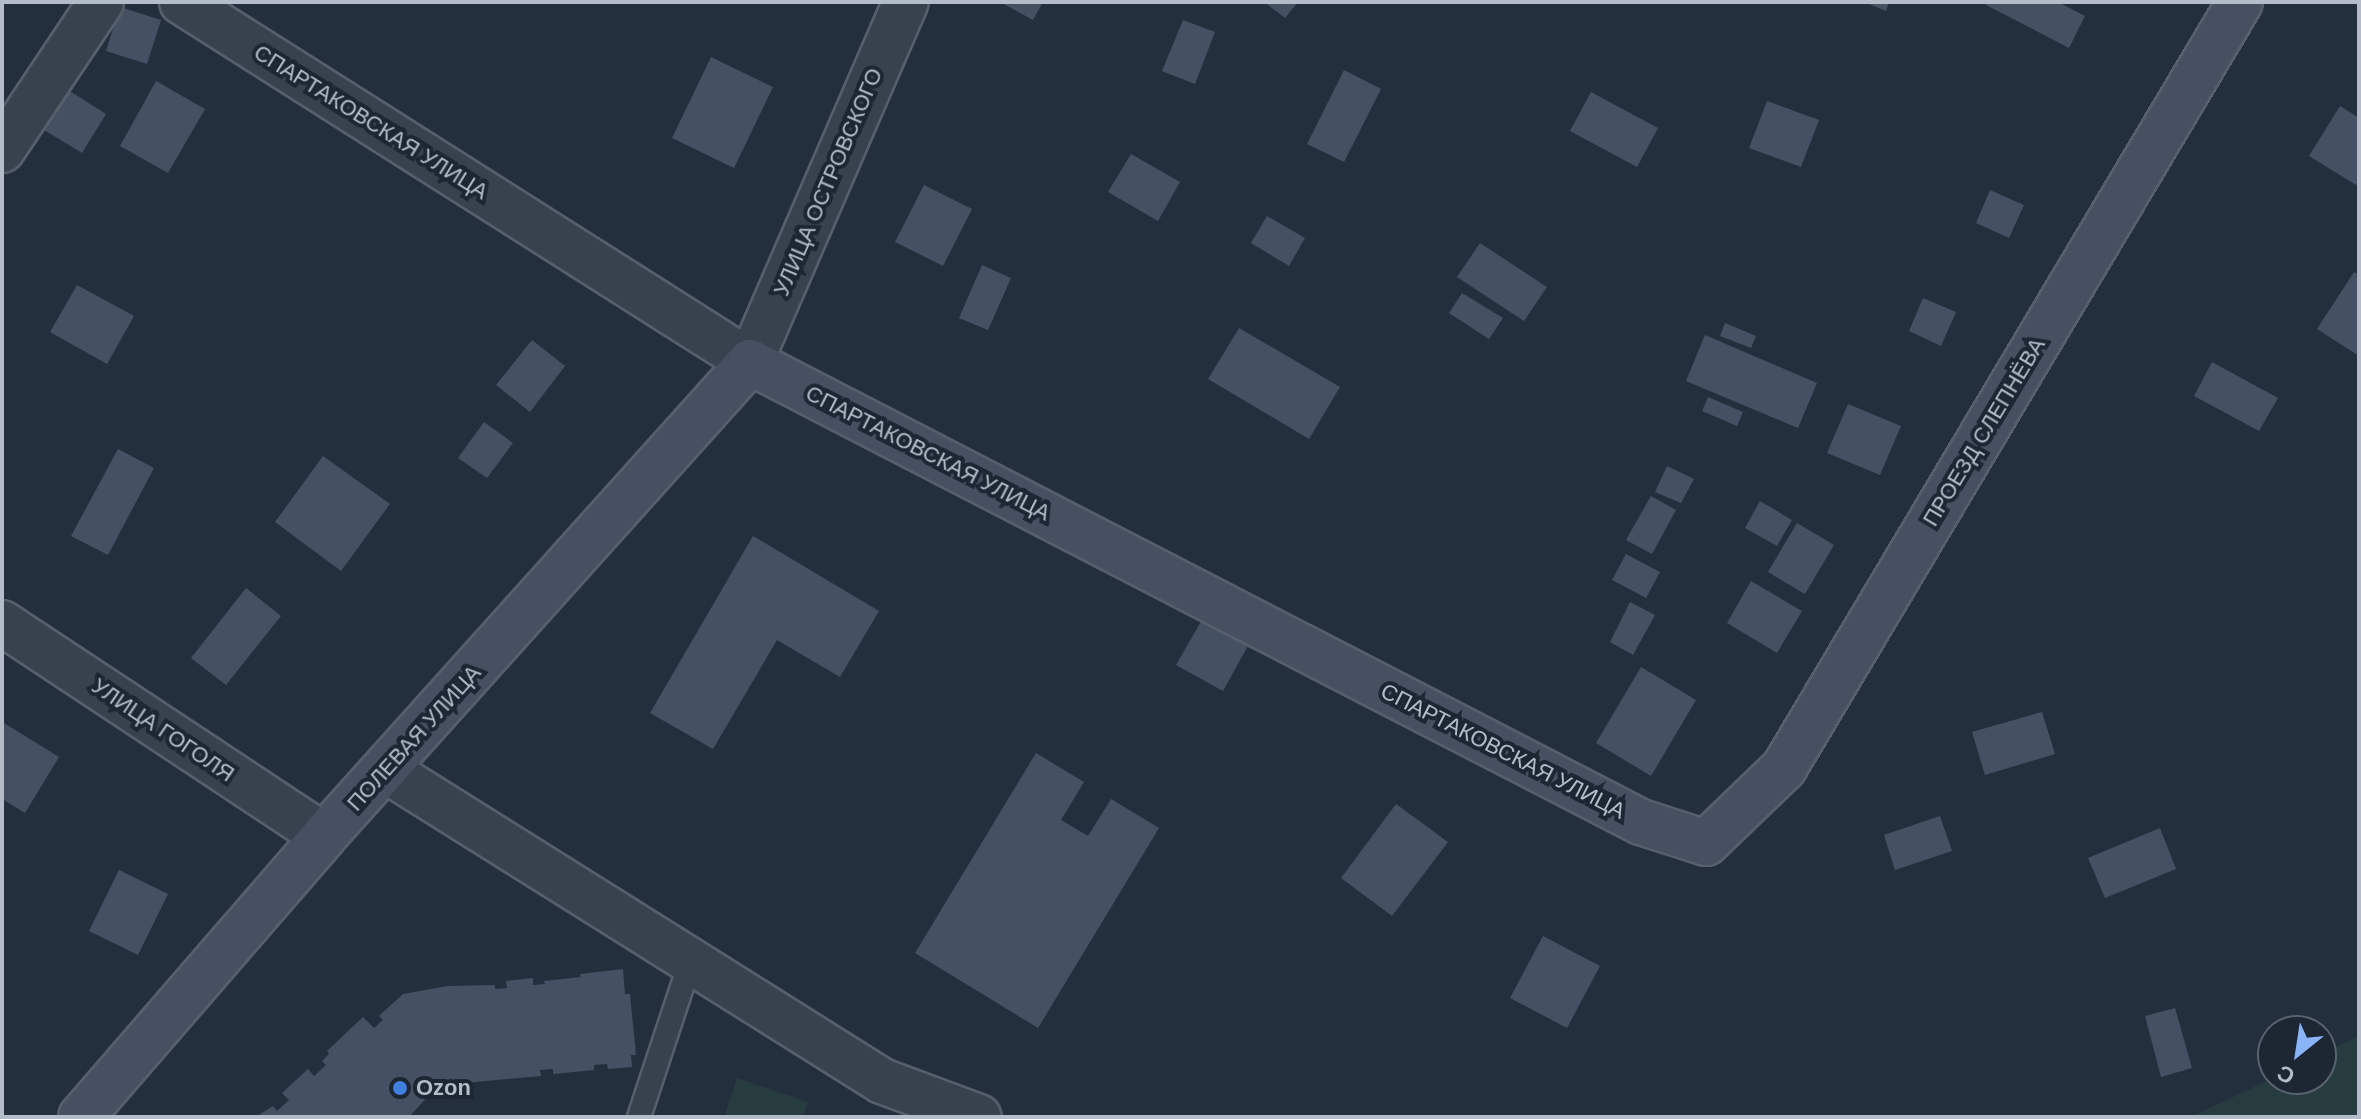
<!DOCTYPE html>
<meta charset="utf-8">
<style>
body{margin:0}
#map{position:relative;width:2361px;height:1119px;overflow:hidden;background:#242f3e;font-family:Helvetica,sans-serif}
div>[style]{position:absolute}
.green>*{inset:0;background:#263c3f}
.building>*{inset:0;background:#455162}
.roads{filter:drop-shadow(2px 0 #565f6c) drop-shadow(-2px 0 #565f6c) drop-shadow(0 2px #565f6c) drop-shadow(0 -2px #565f6c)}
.lane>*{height:22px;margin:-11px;padding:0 11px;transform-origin:11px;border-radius:11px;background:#38414e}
.street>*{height:44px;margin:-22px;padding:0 22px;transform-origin:22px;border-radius:22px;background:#38414e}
.secondary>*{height:44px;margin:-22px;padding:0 22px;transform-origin:22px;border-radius:22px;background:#465061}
.dots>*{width:22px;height:22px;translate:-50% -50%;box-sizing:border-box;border:4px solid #1d2633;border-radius:50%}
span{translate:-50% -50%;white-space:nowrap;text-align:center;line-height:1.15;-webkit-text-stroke:8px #1d2633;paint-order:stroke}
.street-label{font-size:22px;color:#b4bcc9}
.poi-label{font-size:22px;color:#b4bcc9;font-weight:700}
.left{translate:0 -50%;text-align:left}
.frame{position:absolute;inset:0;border:4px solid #b4bcc9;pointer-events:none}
.north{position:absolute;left:2257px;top:1015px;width:80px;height:80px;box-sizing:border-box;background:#1d2633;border:2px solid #59626f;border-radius:50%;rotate:210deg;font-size:22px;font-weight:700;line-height:32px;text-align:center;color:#b4bcc9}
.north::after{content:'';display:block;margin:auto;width:28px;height:36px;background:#8ab4f8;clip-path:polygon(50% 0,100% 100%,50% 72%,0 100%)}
</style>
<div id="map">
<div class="green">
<div style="clip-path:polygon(2359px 1036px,2359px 1117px,2191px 1117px,2273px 1078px,2321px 1079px,2321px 1054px)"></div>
<div style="clip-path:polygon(737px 1078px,808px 1102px,803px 1117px,724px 1117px)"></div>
</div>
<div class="building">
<div style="clip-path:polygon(1000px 2px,1043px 2px,1033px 20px)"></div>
<div style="clip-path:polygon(1264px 2px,1298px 2px,1285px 18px)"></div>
<div style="clip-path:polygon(1864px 2px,1889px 2px,1886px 11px)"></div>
<div style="clip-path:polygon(1987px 2px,2058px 2px,2085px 16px,2069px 48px,1986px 5px)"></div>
<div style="clip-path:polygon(120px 7px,161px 20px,147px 64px,106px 51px)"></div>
<div style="clip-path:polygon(1183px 20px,1215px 32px,1195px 84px,1162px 71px)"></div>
<div style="clip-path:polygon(711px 57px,773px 87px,734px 168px,672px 138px)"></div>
<div style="clip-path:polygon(1344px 70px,1381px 89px,1344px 162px,1307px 144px)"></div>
<div style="clip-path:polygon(156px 81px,205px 109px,168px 173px,120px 146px)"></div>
<div style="clip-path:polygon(68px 90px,106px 114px,82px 153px,44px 130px)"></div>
<div style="clip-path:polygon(1591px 92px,1658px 128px,1637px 167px,1570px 131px)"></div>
<div style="clip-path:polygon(1767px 101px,1819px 120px,1801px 167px,1749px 148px)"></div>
<div style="clip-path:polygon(2340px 106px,2359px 118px,2359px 180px,2356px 185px,2309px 156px)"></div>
<div style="clip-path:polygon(1131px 154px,1180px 182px,1158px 221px,1108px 192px)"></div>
<div style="clip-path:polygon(924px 185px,972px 209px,943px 266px,895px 242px)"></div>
<div style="clip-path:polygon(1990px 190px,2024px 205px,2009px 238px,1976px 223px)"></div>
<div style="clip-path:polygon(1267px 216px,1305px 238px,1289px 266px,1251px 243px)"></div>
<div style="clip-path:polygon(1480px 243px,1547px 287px,1524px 321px,1457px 277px)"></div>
<div style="clip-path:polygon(982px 265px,1011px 278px,988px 330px,959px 318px)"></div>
<div style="clip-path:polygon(2354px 272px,2359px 275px,2359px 356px,2317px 329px)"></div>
<div style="clip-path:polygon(77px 285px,134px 316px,107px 364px,50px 332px)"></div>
<div style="clip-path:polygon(1462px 293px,1503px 318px,1489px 339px,1449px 313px)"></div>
<div style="clip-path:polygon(1923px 298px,1956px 312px,1941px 346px,1909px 331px)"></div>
<div style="clip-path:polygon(1725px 323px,1756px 336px,1751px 348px,1720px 336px)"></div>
<div style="clip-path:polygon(1239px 328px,1340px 387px,1309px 439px,1208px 379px)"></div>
<div style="clip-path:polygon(1705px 335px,1817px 383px,1798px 428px,1686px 381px)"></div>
<div style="clip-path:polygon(532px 340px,565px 366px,530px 412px,496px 385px)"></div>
<div style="clip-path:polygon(2212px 362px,2278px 398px,2259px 431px,2194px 396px)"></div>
<div style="clip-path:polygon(1708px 397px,1743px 412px,1737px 426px,1702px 411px)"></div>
<div style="clip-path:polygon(1848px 404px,1901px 426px,1880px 475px,1827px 453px)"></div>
<div style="clip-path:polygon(484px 422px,513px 443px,487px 478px,458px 458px)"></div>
<div style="clip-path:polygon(118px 449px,154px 468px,108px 555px,71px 536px)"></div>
<div style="clip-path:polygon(323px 456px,390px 504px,341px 571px,275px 522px)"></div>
<div style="clip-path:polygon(1667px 466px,1694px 479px,1681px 503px,1655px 492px)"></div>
<div style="clip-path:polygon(1651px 496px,1676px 510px,1652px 554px,1626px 540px)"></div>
<div style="clip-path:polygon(1760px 501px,1792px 520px,1777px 546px,1745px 528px)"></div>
<div style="clip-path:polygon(1797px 523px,1834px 545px,1805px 594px,1768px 572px)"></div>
<div style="clip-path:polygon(753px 536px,879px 611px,840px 677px,777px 640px,713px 749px,650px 713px)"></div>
<div style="clip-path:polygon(1626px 554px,1660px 572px,1646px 598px,1612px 580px)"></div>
<div style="clip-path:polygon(1751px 581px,1802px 611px,1777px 653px,1727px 623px)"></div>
<div style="clip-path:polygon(246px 588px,281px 616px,226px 685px,191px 658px)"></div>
<div style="clip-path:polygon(1630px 602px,1655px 615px,1633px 655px,1610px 642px)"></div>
<div style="clip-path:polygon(1203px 618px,1249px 644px,1223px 691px,1176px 665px)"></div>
<div style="clip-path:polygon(1641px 667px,1696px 700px,1651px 776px,1596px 743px)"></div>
<div style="clip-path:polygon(2042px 712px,2055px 754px,1985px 775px,1972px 732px)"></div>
<div style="clip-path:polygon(4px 723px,59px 757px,25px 813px,2px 799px)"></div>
<div style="clip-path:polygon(1036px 753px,1084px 782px,1061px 820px,1088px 836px,1111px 799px,1159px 828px,1038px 1028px,915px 953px)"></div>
<div style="clip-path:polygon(1396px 804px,1448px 842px,1392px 916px,1341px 878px)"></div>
<div style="clip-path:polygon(1940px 816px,1952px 851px,1895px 870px,1884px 835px)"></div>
<div style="clip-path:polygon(2160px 828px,2176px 869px,2105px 898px,2088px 858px)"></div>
<div style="clip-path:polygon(119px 870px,168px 894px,138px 955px,89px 931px)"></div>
<div style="clip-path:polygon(1543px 936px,1600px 966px,1567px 1028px,1510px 998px)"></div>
<div style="clip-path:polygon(623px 969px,625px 994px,630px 994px,636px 1055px,631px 1055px,632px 1067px,608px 1069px,607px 1064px,594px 1065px,594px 1070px,553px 1074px,553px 1069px,540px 1070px,541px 1076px,453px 1084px,452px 1080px,442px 1081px,409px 1117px,256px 1117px,273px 1106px,277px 1111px,289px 1100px,282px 1093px,308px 1069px,314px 1076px,326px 1065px,322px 1061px,329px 1054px,327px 1051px,363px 1017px,374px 1028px,383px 1020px,379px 1016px,403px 994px,448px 986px,495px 985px,495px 989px,507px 988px,506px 981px,533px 978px,533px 985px,545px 984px,544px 981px,581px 977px,580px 974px)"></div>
<div style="clip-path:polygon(2175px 1008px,2192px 1068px,2161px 1077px,2145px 1016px)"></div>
</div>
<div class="roads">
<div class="lane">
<div style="left:639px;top:1117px;width:162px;rotate:-71.7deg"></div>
</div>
<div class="street">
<div style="left:182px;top:2px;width:672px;rotate:32.37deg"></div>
<div style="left:750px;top:362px;width:392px;rotate:-66.6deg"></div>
<div style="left:2px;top:150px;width:178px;rotate:-56.2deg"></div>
<div style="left:2px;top:623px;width:386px;rotate:33.5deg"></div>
<div style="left:386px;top:770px;width:585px;rotate:32.09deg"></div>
<div style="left:882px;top:1081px;width:103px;rotate:20.4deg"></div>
</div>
<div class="secondary">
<div style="left:81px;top:1117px;width:371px;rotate:-49.1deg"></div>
<div style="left:324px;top:836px;width:637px;rotate:-48.05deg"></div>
<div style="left:750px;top:362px;width:1003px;rotate:27.31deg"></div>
<div style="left:1641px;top:822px;width:68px;rotate:17.9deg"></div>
<div style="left:1706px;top:843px;width:108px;rotate:-43.9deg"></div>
<div style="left:1784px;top:768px;width:891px;rotate:-59.23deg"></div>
</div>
</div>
<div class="dots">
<div style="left:400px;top:1088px;background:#3f7fe0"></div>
</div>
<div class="street-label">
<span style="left:371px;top:122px;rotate:32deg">СПАРТАКОВСКАЯ УЛИЦА</span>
<span style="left:828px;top:182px;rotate:-67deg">УЛИЦА ОСТРОВСКОГО</span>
<span style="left:1984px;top:432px;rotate:-59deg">ПРОЕЗД СЛЕПНЁВА</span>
<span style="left:928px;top:453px;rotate:27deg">СПАРТАКОВСКАЯ УЛИЦА</span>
<span style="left:163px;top:730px;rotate:34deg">УЛИЦА ГОГОЛЯ</span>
<span style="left:414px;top:738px;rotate:-48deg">ПОЛЕВАЯ УЛИЦА</span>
<span style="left:1503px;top:751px;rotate:27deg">СПАРТАКОВСКАЯ УЛИЦА</span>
</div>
<div class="poi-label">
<span class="left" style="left:416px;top:1088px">Ozon</span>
</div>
<div class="frame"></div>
<div class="north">С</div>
</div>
